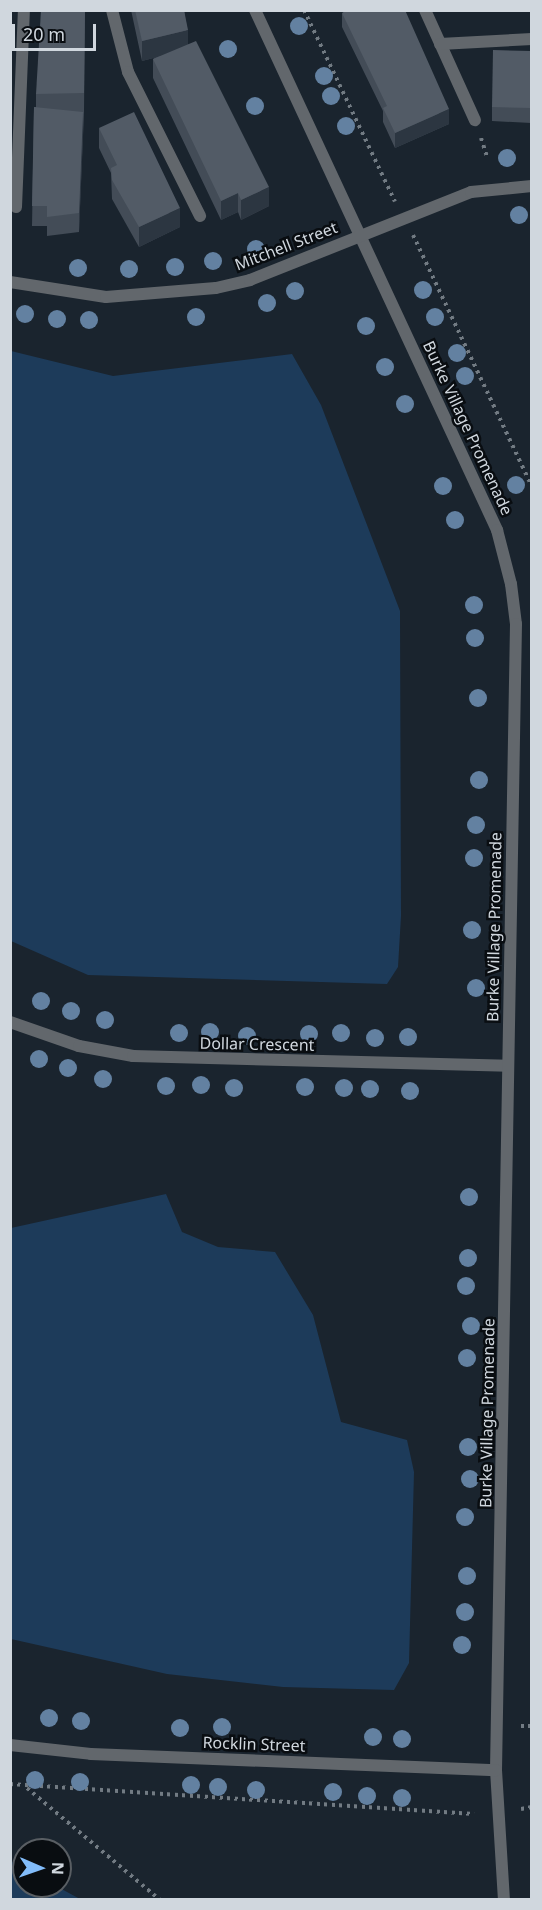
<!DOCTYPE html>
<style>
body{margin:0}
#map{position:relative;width:542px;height:1910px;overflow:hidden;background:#1a242e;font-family:"Noto Sans",sans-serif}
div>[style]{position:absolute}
.green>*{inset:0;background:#1d3b5a}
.path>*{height:4px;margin-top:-2px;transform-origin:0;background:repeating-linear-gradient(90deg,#727b83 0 3px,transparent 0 7.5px)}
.service>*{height:12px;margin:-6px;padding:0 6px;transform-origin:6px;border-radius:6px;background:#62676c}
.minor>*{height:12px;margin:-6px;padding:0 6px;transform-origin:6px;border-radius:6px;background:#62676c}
.tertiary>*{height:12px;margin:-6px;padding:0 6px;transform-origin:6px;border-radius:6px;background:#62676c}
.trees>*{width:18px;height:18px;margin:-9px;border-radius:50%;background:#6381a1}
.wall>*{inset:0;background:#434c57}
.shaded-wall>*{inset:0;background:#2c3641}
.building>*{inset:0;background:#525b66}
span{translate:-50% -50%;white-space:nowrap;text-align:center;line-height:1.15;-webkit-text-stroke:5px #090d11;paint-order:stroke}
.street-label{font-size:16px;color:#d0d7de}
.frame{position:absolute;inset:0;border:12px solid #d0d7de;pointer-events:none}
.north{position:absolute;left:12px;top:1838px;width:60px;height:60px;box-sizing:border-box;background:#090d11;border:2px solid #595e63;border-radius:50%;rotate:92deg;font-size:16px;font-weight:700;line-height:24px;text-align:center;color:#d0d7de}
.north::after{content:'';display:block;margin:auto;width:21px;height:27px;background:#82bcfa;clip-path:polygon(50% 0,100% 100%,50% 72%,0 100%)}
.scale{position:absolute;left:12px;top:24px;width:84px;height:27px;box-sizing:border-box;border:3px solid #d0d7de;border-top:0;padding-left:8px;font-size:18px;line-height:21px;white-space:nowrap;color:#d0d7de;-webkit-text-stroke:4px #090d11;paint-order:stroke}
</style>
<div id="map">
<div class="green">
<div style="clip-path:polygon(11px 351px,113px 376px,292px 354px,321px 405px,400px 611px,401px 916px,398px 967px,387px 984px,88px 975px,11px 941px)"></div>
<div style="clip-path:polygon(166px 1194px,182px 1232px,218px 1247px,275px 1252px,313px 1315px,341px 1422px,407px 1440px,414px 1472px,409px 1663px,394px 1690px,283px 1687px,167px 1674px,11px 1639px,11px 1228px)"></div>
<div style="clip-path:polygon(10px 1861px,24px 1868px,24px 1886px,56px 1886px,80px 1899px,11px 1899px)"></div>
</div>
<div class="path">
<div style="left:304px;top:10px;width:212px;rotate:64.6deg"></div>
<div style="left:481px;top:138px;width:19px;rotate:72deg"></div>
<div style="left:413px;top:235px;width:279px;rotate:64.7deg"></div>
<div style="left:521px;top:1726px;width:11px"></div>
<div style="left:10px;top:1784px;width:465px;rotate:3.7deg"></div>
<div style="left:27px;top:1788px;width:174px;rotate:40.1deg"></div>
<div style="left:521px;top:1809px;width:11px;rotate:-10deg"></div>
</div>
<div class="service">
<div style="left:425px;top:10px;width:121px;rotate:65.6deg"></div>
<div style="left:440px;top:44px;width:92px;rotate:-3.1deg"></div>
</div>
<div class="minor">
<div style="left:112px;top:10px;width:64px;rotate:75.5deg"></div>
<div style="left:128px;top:72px;width:161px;rotate:63.4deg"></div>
<div style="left:16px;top:207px;width:197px;rotate:-87.7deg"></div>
<div style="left:10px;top:1022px;width:73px;rotate:19.2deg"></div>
<div style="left:79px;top:1046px;width:55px;rotate:10.5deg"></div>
<div style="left:133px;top:1056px;width:375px;rotate:1.5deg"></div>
</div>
<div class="tertiary">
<div style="left:255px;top:10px;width:574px;rotate:65.04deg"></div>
<div style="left:497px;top:530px;width:56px;rotate:75.5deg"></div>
<div style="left:511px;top:584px;width:40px;rotate:82.9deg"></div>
<div style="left:516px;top:624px;width:1146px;rotate:91deg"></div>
<div style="left:496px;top:1770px;width:130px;rotate:86.5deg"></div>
<div style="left:10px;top:282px;width:97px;rotate:8.9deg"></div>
<div style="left:106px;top:297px;width:110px;rotate:-4.7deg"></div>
<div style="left:216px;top:288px;width:35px;rotate:-13deg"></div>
<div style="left:250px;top:280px;width:238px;rotate:-21.7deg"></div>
<div style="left:471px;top:192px;width:61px;rotate:-5.6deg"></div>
<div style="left:10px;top:1745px;width:81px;rotate:6.3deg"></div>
<div style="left:91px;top:1754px;width:405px;rotate:2.3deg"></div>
</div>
<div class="trees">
<div style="left:299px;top:26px"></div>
<div style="left:228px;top:49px"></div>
<div style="left:324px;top:76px"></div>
<div style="left:331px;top:96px"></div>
<div style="left:255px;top:106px"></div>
<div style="left:346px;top:126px"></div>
<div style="left:507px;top:158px"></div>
<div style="left:519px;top:215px"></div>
<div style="left:256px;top:249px"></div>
<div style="left:213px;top:261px"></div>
<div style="left:175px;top:267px"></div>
<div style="left:78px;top:268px"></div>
<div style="left:129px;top:269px"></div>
<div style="left:423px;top:290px"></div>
<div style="left:295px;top:291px"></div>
<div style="left:267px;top:303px"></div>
<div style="left:25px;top:314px"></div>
<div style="left:196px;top:317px"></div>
<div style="left:435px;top:317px"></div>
<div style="left:57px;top:319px"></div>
<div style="left:89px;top:320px"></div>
<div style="left:366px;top:326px"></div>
<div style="left:457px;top:353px"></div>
<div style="left:385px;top:367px"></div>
<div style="left:465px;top:376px"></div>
<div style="left:405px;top:404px"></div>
<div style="left:516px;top:485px"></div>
<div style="left:443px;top:486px"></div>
<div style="left:455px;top:520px"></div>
<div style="left:474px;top:605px"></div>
<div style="left:475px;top:638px"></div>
<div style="left:478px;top:698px"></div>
<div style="left:479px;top:780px"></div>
<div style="left:476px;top:825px"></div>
<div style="left:474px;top:858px"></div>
<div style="left:472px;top:930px"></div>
<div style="left:476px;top:988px"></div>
<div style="left:41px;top:1001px"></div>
<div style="left:71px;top:1011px"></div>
<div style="left:105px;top:1020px"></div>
<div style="left:210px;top:1032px"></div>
<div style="left:179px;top:1033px"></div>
<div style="left:341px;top:1033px"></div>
<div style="left:309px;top:1034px"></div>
<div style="left:247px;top:1036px"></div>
<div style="left:408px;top:1037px"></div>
<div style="left:375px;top:1038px"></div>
<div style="left:39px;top:1059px"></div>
<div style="left:68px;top:1068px"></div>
<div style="left:103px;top:1079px"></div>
<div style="left:201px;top:1085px"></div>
<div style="left:166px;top:1086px"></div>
<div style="left:305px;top:1087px"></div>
<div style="left:234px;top:1088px"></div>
<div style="left:344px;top:1088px"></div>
<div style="left:370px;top:1089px"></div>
<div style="left:410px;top:1091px"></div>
<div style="left:469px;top:1197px"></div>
<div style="left:468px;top:1258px"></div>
<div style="left:466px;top:1286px"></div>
<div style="left:471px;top:1326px"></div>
<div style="left:467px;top:1358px"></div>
<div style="left:468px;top:1447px"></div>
<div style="left:470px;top:1479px"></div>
<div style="left:465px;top:1517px"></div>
<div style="left:467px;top:1576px"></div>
<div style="left:465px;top:1612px"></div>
<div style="left:462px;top:1645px"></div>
<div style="left:49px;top:1718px"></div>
<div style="left:81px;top:1721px"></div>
<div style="left:222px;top:1727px"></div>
<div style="left:180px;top:1728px"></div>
<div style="left:373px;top:1737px"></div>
<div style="left:402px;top:1739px"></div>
<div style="left:35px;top:1780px"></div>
<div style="left:80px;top:1782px"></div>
<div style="left:191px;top:1785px"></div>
<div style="left:218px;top:1787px"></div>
<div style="left:256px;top:1790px"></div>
<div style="left:333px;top:1792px"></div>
<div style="left:367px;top:1796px"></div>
<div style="left:402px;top:1798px"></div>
</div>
<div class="wall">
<div style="clip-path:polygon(85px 10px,84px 112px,79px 232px,47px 236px,47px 226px,32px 226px,34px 107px,36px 107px,36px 94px)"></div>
<div style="clip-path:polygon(131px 10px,184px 10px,188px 44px,269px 206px,241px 220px,238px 212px,221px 220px,153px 78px,153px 59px,157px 57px,142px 61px)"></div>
<div style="clip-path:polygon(342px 13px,449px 124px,395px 148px,383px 122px,383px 111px,342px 27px)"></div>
<div style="clip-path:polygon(531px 51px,531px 123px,492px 121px,492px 107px)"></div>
<div style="clip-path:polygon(99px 128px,180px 227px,139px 247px,112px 199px,111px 173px,99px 148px)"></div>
</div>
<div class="shaded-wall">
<div style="clip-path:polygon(188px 30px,188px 49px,142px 61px,142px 41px)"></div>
<div style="clip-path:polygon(449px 109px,449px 124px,395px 148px,395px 133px)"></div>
<div style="clip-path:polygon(83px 112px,83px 132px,79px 232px,79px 213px)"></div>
<div style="clip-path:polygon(269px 187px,269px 206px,241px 220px,241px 200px)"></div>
<div style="clip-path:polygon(238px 193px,238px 212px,221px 220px,221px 201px)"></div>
<div style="clip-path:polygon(180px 208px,180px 227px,139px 247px,139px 227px)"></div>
</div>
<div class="building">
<div style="clip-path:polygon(41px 10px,85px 10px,84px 93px,36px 94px)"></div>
<div style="clip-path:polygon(135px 10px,184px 10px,188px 30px,142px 41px)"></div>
<div style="clip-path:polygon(347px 10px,405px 10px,449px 109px,395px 133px,383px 108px,387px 106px,342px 13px)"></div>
<div style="clip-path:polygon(196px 41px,269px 187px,241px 200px,238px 193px,221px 201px,153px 59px)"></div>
<div style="clip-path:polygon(493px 50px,531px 51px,531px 108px,492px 107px)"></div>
<div style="clip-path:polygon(34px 107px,83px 112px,79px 213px,47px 217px,47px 206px,32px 206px)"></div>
<div style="clip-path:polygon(134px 112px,180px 208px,139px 227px,112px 180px,111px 168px,117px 165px,99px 128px)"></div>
</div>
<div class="street-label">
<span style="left:286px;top:246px;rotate:-21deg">Mitchell Street</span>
<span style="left:468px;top:428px;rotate:65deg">Burke Village Promenade</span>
<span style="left:494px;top:927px;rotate:-89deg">Burke Village Promenade</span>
<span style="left:257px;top:1044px;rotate:1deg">Dollar Crescent</span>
<span style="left:487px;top:1413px;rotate:-89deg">Burke Village Promenade</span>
<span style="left:254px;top:1744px;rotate:2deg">Rocklin Street</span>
</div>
<div class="frame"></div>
<div class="north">N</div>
<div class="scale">20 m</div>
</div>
